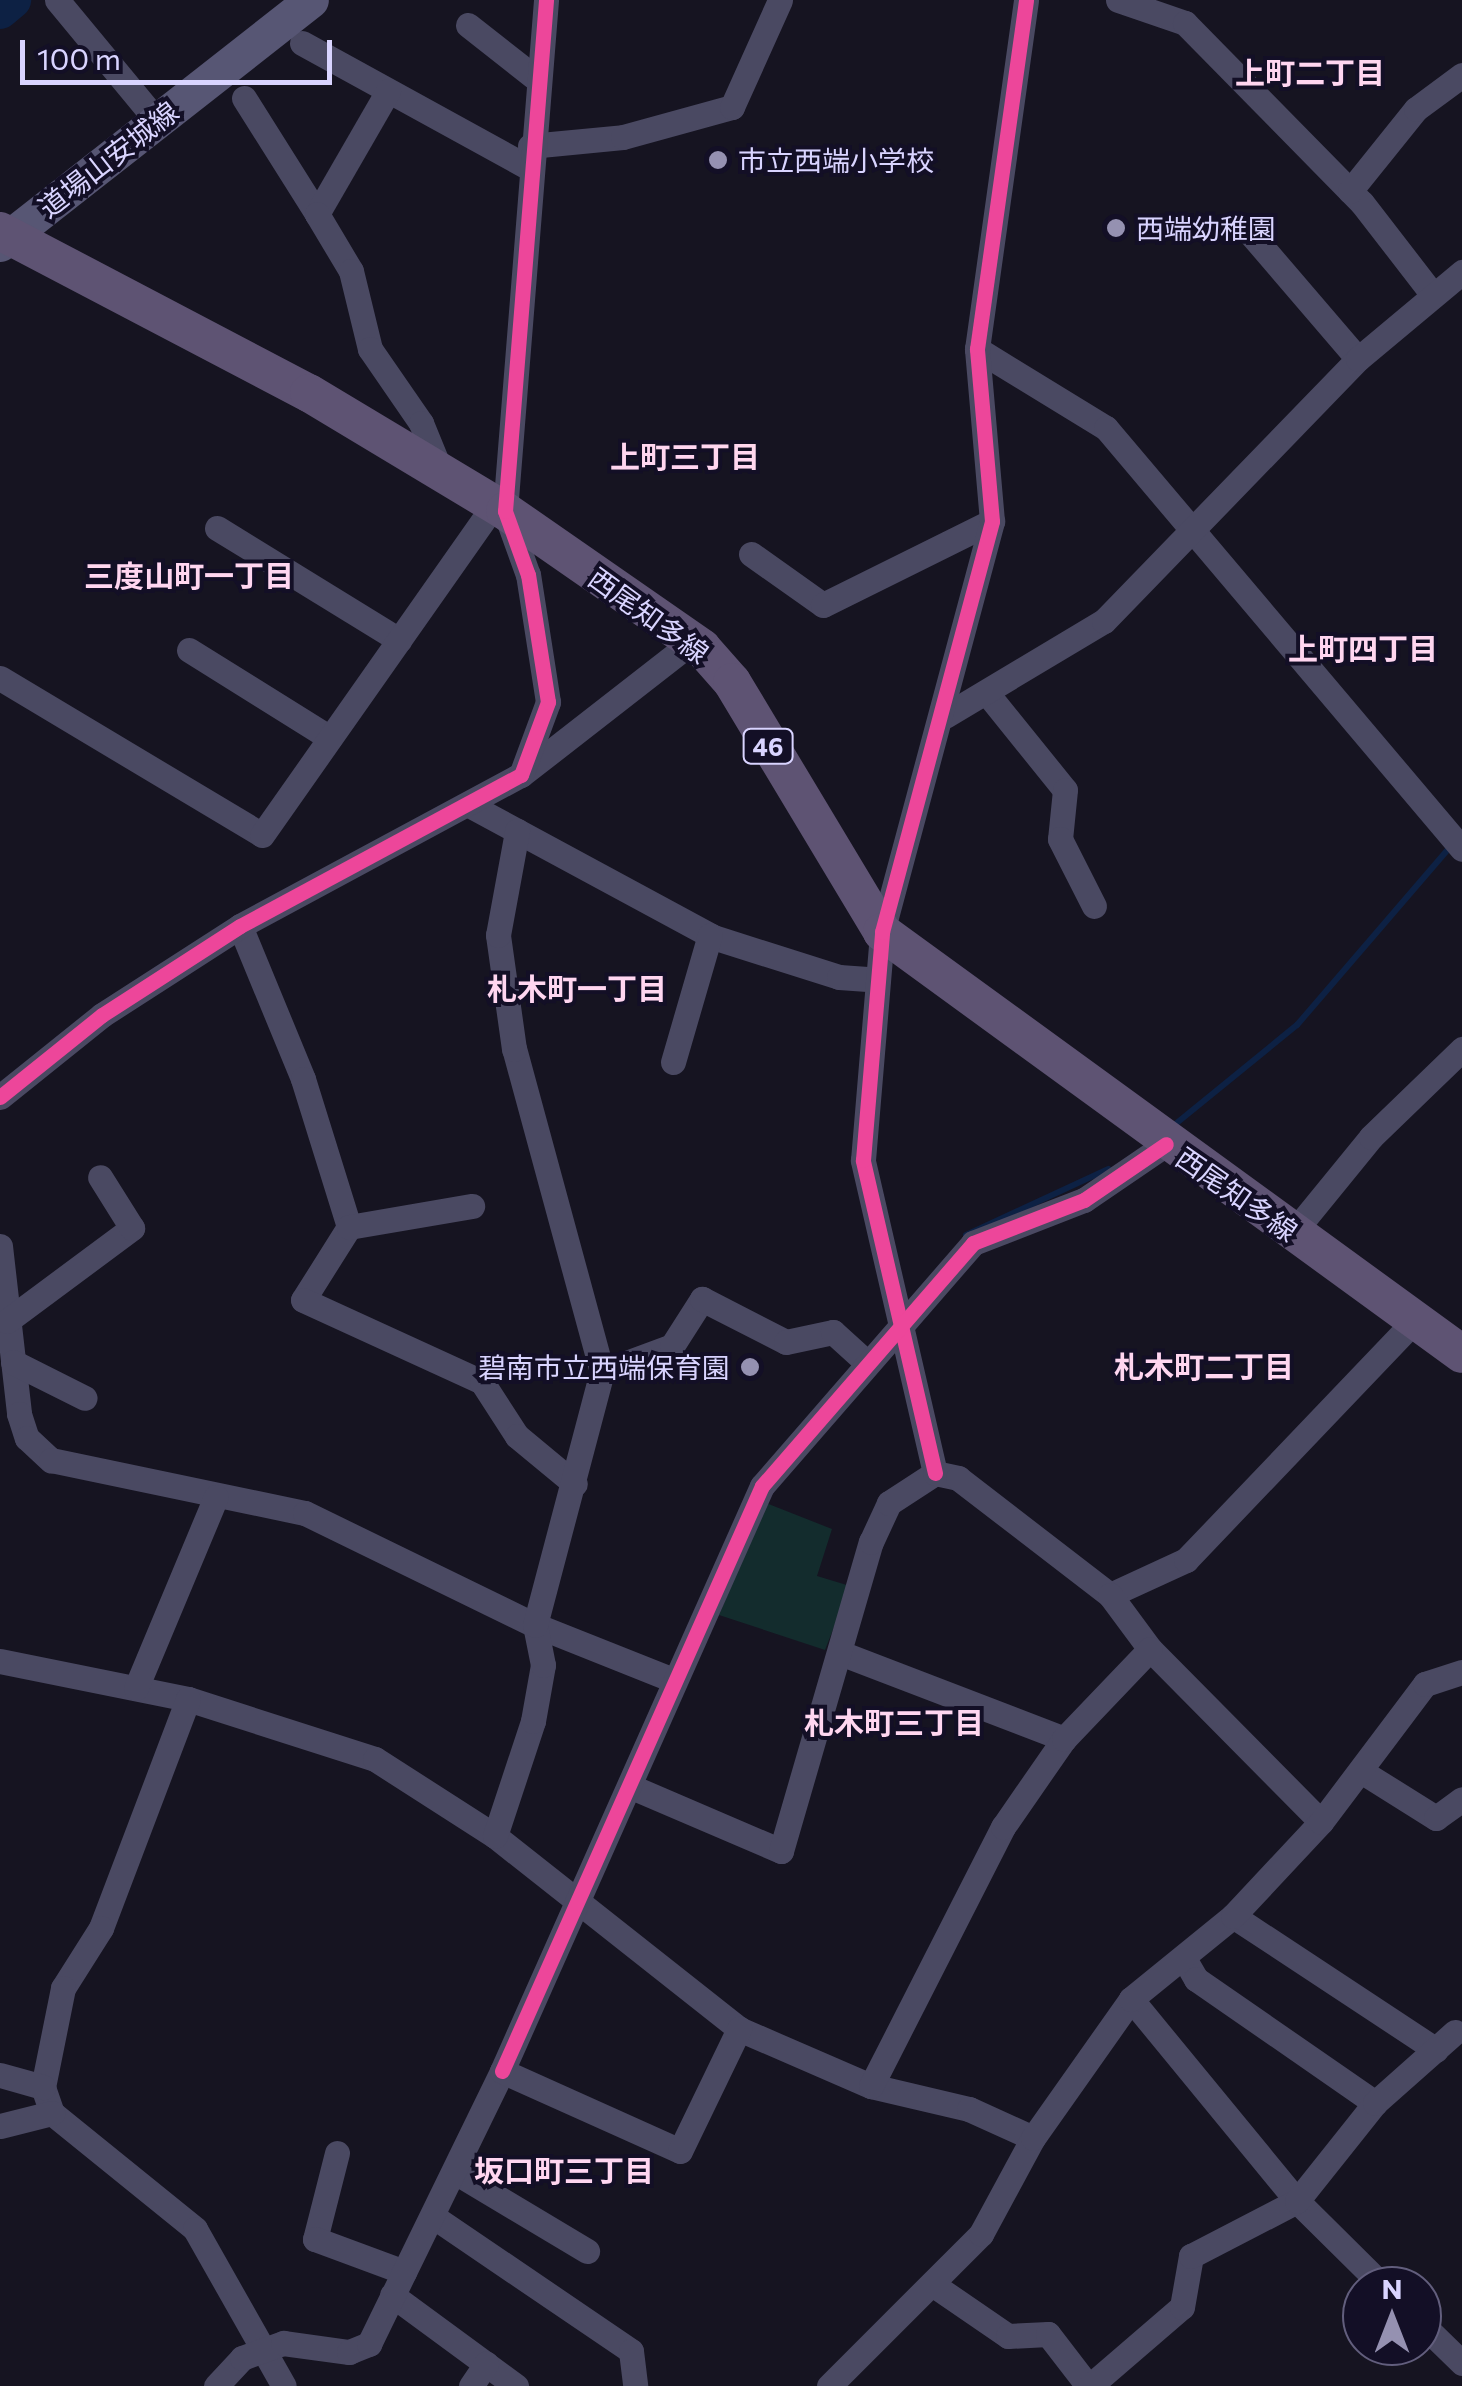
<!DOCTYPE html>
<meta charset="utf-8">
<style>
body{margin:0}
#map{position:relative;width:1462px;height:2386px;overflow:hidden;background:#161421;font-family:Commissioner,"Noto Sans JP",sans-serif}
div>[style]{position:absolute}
.green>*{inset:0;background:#132c2d}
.stream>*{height:6px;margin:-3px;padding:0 3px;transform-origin:3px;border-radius:3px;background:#0d2144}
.river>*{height:38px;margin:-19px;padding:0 19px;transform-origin:19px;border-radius:19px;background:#0d2144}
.street>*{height:25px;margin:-12.5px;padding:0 12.5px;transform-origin:12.5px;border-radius:12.5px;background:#4a4962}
.secondary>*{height:35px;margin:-17.5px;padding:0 17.5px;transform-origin:17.5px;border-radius:17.5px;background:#575674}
.primary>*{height:38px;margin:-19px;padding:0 19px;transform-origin:19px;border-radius:19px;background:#5e5373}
.cycleway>*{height:15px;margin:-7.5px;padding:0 7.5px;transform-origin:7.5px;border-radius:7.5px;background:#ed469a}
.dots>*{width:28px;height:28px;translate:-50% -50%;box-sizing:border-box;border:5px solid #130f26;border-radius:50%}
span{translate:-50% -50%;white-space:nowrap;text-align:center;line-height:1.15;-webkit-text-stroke:8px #130f26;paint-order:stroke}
.shield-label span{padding:2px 8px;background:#130f26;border:2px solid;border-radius:8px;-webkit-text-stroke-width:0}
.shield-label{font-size:25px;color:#d9d4ff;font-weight:700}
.street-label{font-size:28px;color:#d9d4ff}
.poi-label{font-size:28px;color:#d9d4ff}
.left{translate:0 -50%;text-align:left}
.right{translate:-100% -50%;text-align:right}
.neighbourhood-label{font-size:30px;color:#ffd6f0;font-weight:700}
.north{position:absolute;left:1342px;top:2266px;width:100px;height:100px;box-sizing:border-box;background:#130f26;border:2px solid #625e7d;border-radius:50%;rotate:0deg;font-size:28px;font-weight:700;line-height:40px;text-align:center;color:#d9d4ff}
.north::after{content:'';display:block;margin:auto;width:35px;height:45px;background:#9591b1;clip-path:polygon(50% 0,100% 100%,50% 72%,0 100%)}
.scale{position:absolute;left:20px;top:40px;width:312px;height:45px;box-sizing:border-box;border:5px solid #d9d4ff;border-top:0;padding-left:12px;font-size:30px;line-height:35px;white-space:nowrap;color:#d9d4ff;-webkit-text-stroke:8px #130f26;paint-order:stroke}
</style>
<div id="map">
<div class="green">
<div style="clip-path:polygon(766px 1503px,832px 1529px,817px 1576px,850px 1586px,825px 1650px,719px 1615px)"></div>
</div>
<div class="stream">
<div style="left:1173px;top:1126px;width:160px;rotate:-39.2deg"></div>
<div style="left:1297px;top:1025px;width:238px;rotate:-49.3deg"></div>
<div style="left:966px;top:1235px;width:157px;rotate:-24.9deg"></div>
</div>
<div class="river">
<div style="left:0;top:10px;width:16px;rotate:-40deg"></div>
</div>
<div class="street">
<div style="left:57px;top:0;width:158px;rotate:50.4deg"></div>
<div style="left:1118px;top:0;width:71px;rotate:18.9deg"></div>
<div style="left:1185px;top:23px;width:252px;rotate:45.5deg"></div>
<div style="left:1362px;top:203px;width:116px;rotate:52.3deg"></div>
<div style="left:468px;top:25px;width:84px;rotate:38.2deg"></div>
<div style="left:302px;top:43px;width:259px;rotate:28.8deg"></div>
<div style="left:244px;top:98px;width:137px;rotate:57.8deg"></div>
<div style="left:317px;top:214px;width:142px;rotate:-60deg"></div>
<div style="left:530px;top:146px;width:93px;rotate:-5.5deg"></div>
<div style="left:623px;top:137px;width:113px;rotate:-15.4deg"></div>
<div style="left:732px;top:107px;width:117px;rotate:-65.8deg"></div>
<div style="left:1350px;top:191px;width:105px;rotate:-51.2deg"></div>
<div style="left:1416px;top:109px;width:57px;rotate:-36.5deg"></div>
<div style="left:317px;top:214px;width:66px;rotate:59.2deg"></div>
<div style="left:351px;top:271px;width:80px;rotate:76.3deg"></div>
<div style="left:370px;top:349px;width:90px;rotate:55.4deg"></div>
<div style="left:421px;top:423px;width:53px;rotate:67.8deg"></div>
<div style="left:1244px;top:226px;width:175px;rotate:49.4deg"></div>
<div style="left:977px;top:349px;width:151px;rotate:31.5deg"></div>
<div style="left:1106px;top:428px;width:551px;rotate:49.78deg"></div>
<div style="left:217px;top:528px;width:214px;rotate:31.6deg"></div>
<div style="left:751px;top:554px;width:88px;rotate:35.3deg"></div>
<div style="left:823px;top:605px;width:189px;rotate:-26.4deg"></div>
<div style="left:189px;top:650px;width:166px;rotate:32deg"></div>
<div style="left:0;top:678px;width:305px;rotate:30.9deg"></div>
<div style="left:262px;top:835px;width:403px;rotate:-54.9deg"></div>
<div style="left:990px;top:697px;width:119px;rotate:51.1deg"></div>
<div style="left:1065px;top:790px;width:49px;rotate:95.8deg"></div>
<div style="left:1060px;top:839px;width:75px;rotate:63.1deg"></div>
<div style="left:945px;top:716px;width:185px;rotate:-30.9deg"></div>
<div style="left:1104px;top:621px;width:365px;rotate:-45.9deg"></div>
<div style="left:1358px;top:359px;width:136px;rotate:-39.9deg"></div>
<div style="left:521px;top:775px;width:217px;rotate:-37.9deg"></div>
<div style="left:471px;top:806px;width:275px;rotate:28.4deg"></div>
<div style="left:713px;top:937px;width:132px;rotate:17.6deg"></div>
<div style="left:839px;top:977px;width:39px;rotate:4deg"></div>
<div style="left:240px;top:926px;width:165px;rotate:67.6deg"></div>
<div style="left:303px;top:1079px;width:155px;rotate:72.7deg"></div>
<div style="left:349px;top:1227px;width:86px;rotate:122.2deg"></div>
<div style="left:303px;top:1300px;width:197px;rotate:24.6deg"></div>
<div style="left:482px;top:1382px;width:64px;rotate:57.1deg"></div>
<div style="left:517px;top:1436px;width:75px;rotate:39.6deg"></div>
<div style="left:673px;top:1062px;width:132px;rotate:-73.8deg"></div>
<div style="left:0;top:1097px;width:131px;rotate:-38.8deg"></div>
<div style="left:102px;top:1015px;width:164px;rotate:-32.8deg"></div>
<div style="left:240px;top:926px;width:319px;rotate:-28.3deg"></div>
<div style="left:521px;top:775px;width:78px;rotate:-69.7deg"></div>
<div style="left:548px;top:702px;width:129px;rotate:-98.9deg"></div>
<div style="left:528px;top:575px;width:68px;rotate:-109.8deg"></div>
<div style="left:505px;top:511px;width:513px;rotate:-85.41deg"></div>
<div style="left:349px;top:1227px;width:125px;rotate:-9.7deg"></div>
<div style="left:1292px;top:1234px;width:125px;rotate:-50.8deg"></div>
<div style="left:1371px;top:1137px;width:127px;rotate:-44deg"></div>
<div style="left:0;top:1246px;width:169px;rotate:83.5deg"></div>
<div style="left:19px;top:1414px;width:25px;rotate:72deg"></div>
<div style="left:27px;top:1438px;width:33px;rotate:43deg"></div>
<div style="left:51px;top:1460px;width:259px;rotate:11.8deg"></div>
<div style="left:305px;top:1513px;width:256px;rotate:26deg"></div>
<div style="left:535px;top:1625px;width:149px;rotate:21.7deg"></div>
<div style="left:7px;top:1321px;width:156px;rotate:-36.6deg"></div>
<div style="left:132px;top:1228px;width:60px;rotate:-122.1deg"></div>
<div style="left:13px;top:1362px;width:80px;rotate:26.6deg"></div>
<div style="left:602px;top:1372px;width:75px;rotate:-20.4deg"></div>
<div style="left:672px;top:1346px;width:56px;rotate:-57.4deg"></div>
<div style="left:702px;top:1299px;width:94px;rotate:27.1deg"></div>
<div style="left:786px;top:1342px;width:48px;rotate:-12deg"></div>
<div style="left:833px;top:1332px;width:42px;rotate:42.1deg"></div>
<div style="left:935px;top:1473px;width:321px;rotate:-103deg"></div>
<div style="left:863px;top:1160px;width:229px;rotate:-85.2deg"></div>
<div style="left:882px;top:932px;width:425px;rotate:-75deg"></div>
<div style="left:992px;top:521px;width:173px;rotate:-95deg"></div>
<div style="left:977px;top:349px;width:352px;rotate:-82deg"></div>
<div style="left:1110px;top:1595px;width:84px;rotate:-24.7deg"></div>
<div style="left:1186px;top:1560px;width:332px;rotate:-46.3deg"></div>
<div style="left:843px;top:1654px;width:237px;rotate:21deg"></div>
<div style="left:0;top:1661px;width:192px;rotate:11.4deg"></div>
<div style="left:188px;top:1699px;width:196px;rotate:17.8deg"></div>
<div style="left:375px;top:1759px;width:143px;rotate:32.7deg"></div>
<div style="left:495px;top:1836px;width:311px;rotate:38.3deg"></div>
<div style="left:739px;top:2029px;width:144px;rotate:23.4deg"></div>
<div style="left:871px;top:2086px;width:101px;rotate:13.2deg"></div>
<div style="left:969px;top:2109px;width:70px;rotate:24.4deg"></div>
<div style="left:136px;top:1688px;width:207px;rotate:-67.3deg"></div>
<div style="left:188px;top:1699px;width:245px;rotate:110.8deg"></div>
<div style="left:101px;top:1928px;width:71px;rotate:122.3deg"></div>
<div style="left:63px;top:1988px;width:101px;rotate:101.4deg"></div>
<div style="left:43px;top:2087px;width:28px;rotate:71deg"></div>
<div style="left:52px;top:2113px;width:184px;rotate:39deg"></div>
<div style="left:195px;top:2229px;width:180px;rotate:60.5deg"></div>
<div style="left:1364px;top:1773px;width:85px;rotate:32deg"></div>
<div style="left:1436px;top:1818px;width:32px;rotate:-36deg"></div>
<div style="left:634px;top:1788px;width:160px;rotate:23.2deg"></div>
<div style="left:781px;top:1851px;width:322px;rotate:-73.8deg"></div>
<div style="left:871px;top:1542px;width:43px;rotate:-65.2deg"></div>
<div style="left:889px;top:1503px;width:55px;rotate:-33.1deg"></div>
<div style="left:935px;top:1473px;width:24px;rotate:12deg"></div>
<div style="left:958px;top:1478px;width:192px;rotate:37.6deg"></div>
<div style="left:1110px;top:1595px;width:67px;rotate:53.5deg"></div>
<div style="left:1150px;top:1649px;width:243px;rotate:45.3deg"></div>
<div style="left:495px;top:1836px;width:121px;rotate:-71.7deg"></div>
<div style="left:533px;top:1721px;width:57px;rotate:-79.9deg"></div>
<div style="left:543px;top:1665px;width:41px;rotate:-101.3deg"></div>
<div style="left:535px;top:1625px;width:262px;rotate:-75.2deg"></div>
<div style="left:602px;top:1372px;width:335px;rotate:-105.2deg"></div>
<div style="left:514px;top:1049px;width:115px;rotate:-98deg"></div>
<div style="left:498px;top:935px;width:106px;rotate:-79.6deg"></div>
<div style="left:1233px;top:1916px;width:243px;rotate:33.4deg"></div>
<div style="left:1185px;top:1960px;width:22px;rotate:60deg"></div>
<div style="left:1196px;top:1979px;width:218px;rotate:34.7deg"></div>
<div style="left:1131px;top:1999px;width:261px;rotate:50.6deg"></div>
<div style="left:1297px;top:2201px;width:121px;rotate:44.7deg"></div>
<div style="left:502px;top:2071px;width:640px;rotate:-66.04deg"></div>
<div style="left:762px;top:1486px;width:322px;rotate:-49deg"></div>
<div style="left:973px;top:1243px;width:119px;rotate:-21.2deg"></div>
<div style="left:1084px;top:1200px;width:99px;rotate:-34.3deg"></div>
<div style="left:0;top:2075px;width:45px;rotate:15.6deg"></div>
<div style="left:871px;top:2086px;width:291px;rotate:-63deg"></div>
<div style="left:1003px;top:1827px;width:107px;rotate:-55.3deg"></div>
<div style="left:1064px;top:1739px;width:124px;rotate:-46.3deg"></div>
<div style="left:0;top:2126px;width:54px;rotate:-14deg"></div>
<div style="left:337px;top:2153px;width:89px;rotate:104.3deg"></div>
<div style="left:315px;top:2239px;width:95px;rotate:20.3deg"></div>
<div style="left:455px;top:2172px;width:154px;rotate:30.9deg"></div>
<div style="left:434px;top:2217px;width:238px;rotate:34.2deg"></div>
<div style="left:631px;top:2351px;width:35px;rotate:83deg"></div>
<div style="left:932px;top:2284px;width:92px;rotate:34.4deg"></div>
<div style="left:1008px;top:2336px;width:40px;rotate:-2.9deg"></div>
<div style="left:1048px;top:2334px;width:66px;rotate:52.4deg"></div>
<div style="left:392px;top:2295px;width:154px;rotate:36.3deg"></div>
<div style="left:1422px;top:2324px;width:56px;rotate:44.3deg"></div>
<div style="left:216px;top:2386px;width:38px;rotate:-47deg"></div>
<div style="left:242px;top:2358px;width:44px;rotate:-20.1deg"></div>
<div style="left:283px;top:2343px;width:67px;rotate:7.8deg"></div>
<div style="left:349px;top:2352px;width:22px;rotate:-22deg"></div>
<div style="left:369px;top:2344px;width:304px;rotate:-64deg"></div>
<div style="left:502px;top:2071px;width:195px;rotate:24.2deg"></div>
<div style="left:680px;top:2151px;width:136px;rotate:-64.2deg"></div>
<div style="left:471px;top:2386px;width:27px;rotate:-56deg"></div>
<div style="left:829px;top:2386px;width:215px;rotate:-45deg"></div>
<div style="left:981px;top:2234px;width:109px;rotate:-61.6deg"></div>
<div style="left:1033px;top:2138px;width:170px;rotate:-54.8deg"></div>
<div style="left:1131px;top:1999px;width:132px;rotate:-39.1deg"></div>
<div style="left:1233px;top:1916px;width:129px;rotate:-46.9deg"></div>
<div style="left:1321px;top:1822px;width:173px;rotate:-53deg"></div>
<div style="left:1425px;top:1684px;width:39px;rotate:-18deg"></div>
<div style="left:1090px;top:2386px;width:121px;rotate:-40.7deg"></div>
<div style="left:1182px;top:2307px;width:52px;rotate:-80deg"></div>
<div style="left:1191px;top:2256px;width:119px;rotate:-27.4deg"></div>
<div style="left:1297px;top:2201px;width:125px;rotate:-51.5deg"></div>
<div style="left:1375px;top:2103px;width:107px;rotate:-41.6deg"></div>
</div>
<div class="secondary">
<div style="left:0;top:244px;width:395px;rotate:-38.1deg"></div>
</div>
<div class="primary">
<div style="left:0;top:231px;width:349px;rotate:27.7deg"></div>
<div style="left:309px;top:393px;width:229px;rotate:31deg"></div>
<div style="left:505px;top:511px;width:240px;rotate:34.8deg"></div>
<div style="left:702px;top:648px;width:45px;rotate:48.6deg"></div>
<div style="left:732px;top:682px;width:292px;rotate:59deg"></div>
<div style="left:882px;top:932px;width:717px;rotate:36.04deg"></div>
</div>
<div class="cycleway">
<div style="left:0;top:1097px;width:131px;rotate:-38.8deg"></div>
<div style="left:102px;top:1015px;width:164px;rotate:-32.8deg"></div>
<div style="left:240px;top:926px;width:319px;rotate:-28.3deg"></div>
<div style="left:521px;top:775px;width:78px;rotate:-69.7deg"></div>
<div style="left:548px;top:702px;width:129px;rotate:-98.9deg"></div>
<div style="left:528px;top:575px;width:68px;rotate:-109.8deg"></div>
<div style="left:505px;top:511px;width:513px;rotate:-85.41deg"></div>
<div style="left:935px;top:1473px;width:321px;rotate:-103deg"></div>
<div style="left:863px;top:1160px;width:229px;rotate:-85.2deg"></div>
<div style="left:882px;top:932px;width:425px;rotate:-75deg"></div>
<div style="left:992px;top:521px;width:173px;rotate:-95deg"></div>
<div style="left:977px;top:349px;width:352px;rotate:-82deg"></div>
<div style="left:502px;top:2071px;width:640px;rotate:-66.04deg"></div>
<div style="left:762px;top:1486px;width:322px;rotate:-49deg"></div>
<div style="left:973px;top:1243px;width:119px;rotate:-21.2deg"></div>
<div style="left:1084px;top:1200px;width:99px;rotate:-34.3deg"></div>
</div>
<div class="dots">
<div style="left:718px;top:160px;background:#9591b1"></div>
<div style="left:1116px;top:228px;background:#9591b1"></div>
<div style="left:750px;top:1367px;background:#9591b1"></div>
</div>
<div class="shield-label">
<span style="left:768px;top:746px">46</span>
</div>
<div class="street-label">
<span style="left:108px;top:159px;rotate:-38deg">道場山安城線</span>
<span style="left:649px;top:615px;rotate:36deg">西尾知多線</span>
<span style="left:1237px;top:1194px;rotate:35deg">西尾知多線</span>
</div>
<div class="poi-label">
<span class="left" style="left:738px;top:160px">市立西端小学校</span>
<span class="left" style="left:1136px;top:228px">西端幼稚園</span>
<span class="right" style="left:730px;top:1367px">碧南市立西端保育園</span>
</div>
<div class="neighbourhood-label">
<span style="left:1310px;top:72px">上町二丁目</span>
<span style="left:685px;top:456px">上町三丁目</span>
<span style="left:189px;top:575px">三度山町一丁目</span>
<span style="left:1363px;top:648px">上町四丁目</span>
<span style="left:577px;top:988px">札木町一丁目</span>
<span style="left:1204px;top:1366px">札木町二丁目</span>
<span style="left:894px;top:1722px">札木町三丁目</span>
<span style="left:564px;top:2170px">坂口町三丁目</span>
</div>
<div class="north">N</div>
<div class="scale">100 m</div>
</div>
